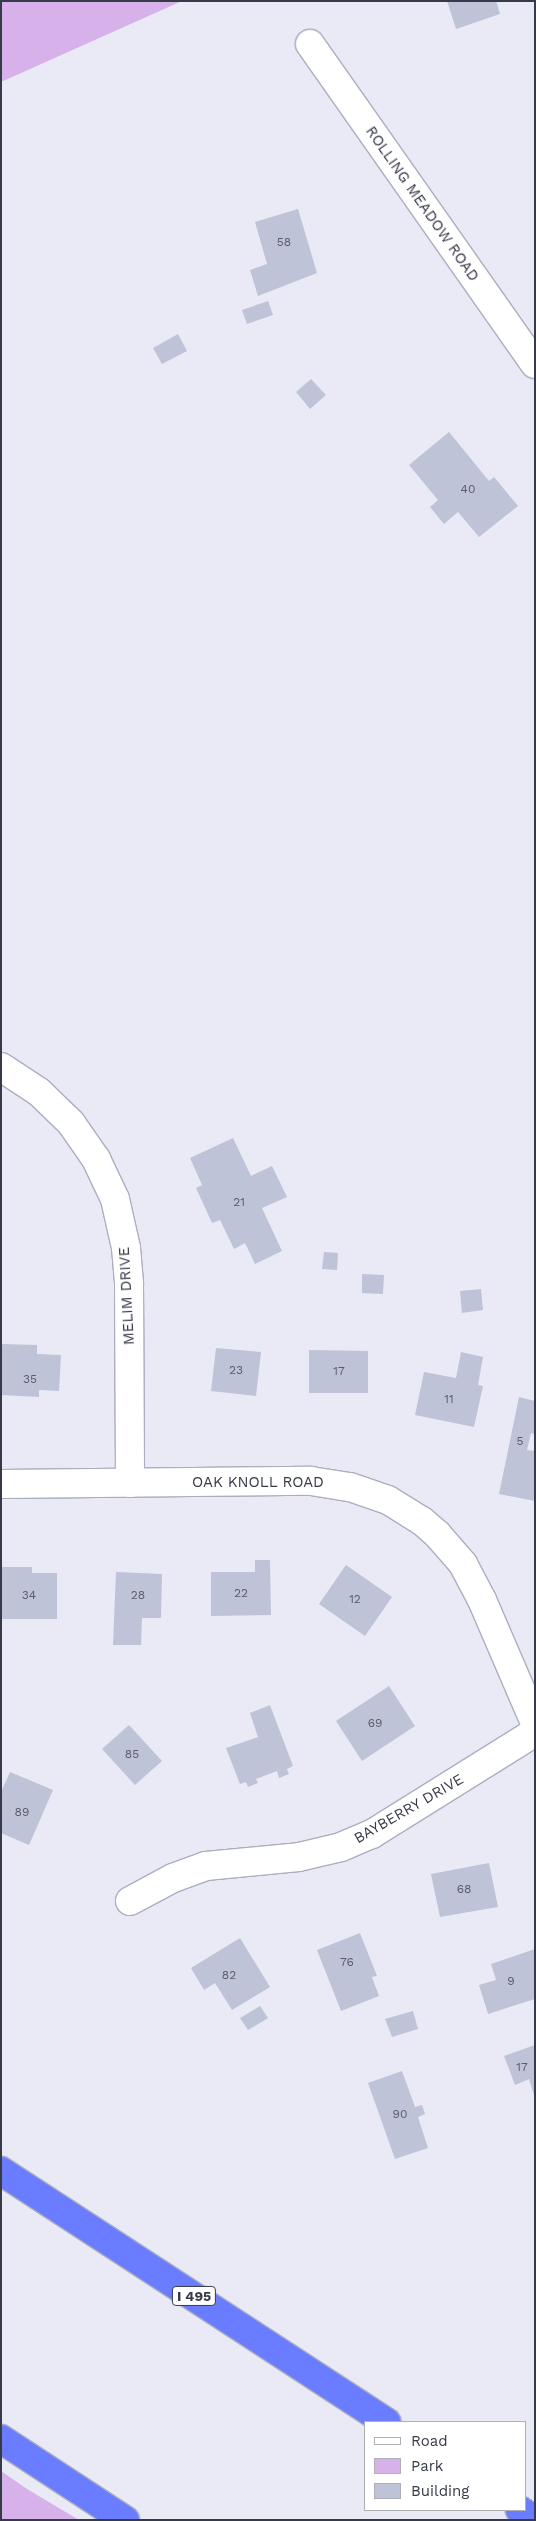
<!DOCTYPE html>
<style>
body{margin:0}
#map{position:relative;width:536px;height:2521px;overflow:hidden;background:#e9eaf5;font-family:"Work Sans",sans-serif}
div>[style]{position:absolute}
.green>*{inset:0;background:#d7b1ea}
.building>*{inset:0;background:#bec3d7}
.roads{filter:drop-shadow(1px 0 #abaec1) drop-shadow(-1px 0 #abaec1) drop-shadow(0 1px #abaec1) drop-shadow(0 -1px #abaec1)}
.minor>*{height:28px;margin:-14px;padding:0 14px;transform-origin:14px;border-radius:14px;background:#fff}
.motorway>*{height:28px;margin:-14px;padding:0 14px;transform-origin:14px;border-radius:14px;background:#6a7cff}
span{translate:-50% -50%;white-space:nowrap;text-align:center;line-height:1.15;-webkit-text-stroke:5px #fff;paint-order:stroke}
.number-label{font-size:12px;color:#595c6c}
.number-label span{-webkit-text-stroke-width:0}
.shield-label span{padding:1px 4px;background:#fff;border:1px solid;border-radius:4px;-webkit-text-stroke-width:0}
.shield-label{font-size:14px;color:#373a49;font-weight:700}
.street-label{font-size:15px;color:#373a49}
.frame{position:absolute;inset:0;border:2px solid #373a49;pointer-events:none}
.legend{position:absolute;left:364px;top:2421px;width:162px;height:90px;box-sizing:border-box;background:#fff;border:1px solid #afb0b6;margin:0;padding:6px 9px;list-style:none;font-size:15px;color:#373a49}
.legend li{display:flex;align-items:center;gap:10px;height:25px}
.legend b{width:25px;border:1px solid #afb0b6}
</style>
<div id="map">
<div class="green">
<div style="clip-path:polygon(1px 1px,182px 1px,1px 82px)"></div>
<div style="clip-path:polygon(1px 2471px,27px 2489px,79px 2520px,1px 2520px)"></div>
</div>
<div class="building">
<div style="clip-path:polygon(447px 1px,496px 1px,500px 14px,456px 29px)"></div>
<div style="clip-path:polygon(298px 209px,317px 273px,258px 296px,250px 270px,267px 264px,255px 222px)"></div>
<div style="clip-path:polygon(268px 301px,273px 315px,247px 324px,242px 310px)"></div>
<div style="clip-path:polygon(178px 334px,187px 351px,162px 364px,153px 348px)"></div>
<div style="clip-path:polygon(311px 379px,326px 395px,310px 409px,296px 392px)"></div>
<div style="clip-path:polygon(449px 432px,489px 481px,494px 477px,518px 506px,479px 537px,458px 512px,444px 524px,430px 507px,438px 500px,409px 465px)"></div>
<div style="clip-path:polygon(233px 1138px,251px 1176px,272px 1166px,287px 1197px,262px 1208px,282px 1251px,255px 1264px,245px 1243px,234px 1249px,220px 1220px,212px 1223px,196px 1188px,202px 1185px,190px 1158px)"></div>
<div style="clip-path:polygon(324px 1252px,338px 1253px,337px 1270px,322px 1269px)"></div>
<div style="clip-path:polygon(362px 1274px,384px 1275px,383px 1294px,362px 1293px)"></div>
<div style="clip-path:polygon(481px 1289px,483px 1310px,462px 1313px,460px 1291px)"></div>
<div style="clip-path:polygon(2px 1344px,37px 1345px,37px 1354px,61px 1355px,59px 1391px,39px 1390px,39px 1397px,1px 1395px)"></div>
<div style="clip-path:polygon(216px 1348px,261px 1352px,256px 1396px,211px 1391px)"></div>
<div style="clip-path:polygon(309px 1350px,368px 1351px,368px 1393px,309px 1393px)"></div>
<div style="clip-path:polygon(461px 1352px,483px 1357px,478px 1385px,483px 1386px,474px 1427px,415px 1415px,424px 1372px,456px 1378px)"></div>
<div style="clip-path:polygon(519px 1397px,535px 1401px,535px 1434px,531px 1433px,527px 1450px,535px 1451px,535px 1501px,499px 1494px)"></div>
<div style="clip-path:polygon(255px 1560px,270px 1560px,271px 1615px,211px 1616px,211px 1572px,255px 1572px)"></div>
<div style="clip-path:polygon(346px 1565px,392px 1597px,365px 1636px,319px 1604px)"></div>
<div style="clip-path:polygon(1px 1567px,32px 1567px,32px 1573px,57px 1573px,57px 1619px,1px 1619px)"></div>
<div style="clip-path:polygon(116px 1572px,162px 1574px,161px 1618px,142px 1618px,141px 1645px,113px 1645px)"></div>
<div style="clip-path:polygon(389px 1686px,415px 1726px,362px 1761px,336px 1721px)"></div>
<div style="clip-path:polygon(270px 1705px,293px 1766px,287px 1769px,289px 1774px,279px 1778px,277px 1771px,256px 1779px,258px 1783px,248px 1787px,246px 1782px,240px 1784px,226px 1748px,258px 1737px,250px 1713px)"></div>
<div style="clip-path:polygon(129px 1725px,162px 1761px,135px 1785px,102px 1749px)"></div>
<div style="clip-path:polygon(10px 1772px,53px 1790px,29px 1845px,1px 1833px,1px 1792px)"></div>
<div style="clip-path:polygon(489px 1863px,498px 1907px,440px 1917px,431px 1874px)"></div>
<div style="clip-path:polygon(360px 1933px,377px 1976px,372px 1977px,379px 1996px,341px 2011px,317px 1950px)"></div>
<div style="clip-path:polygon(240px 1938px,270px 1987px,232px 2010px,215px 1983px,204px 1990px,191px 1968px)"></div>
<div style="clip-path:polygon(535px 1949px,535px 1999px,488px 2014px,479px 1985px,496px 1980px,491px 1964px)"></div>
<div style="clip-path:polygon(260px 2006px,268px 2018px,248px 2030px,240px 2018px)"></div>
<div style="clip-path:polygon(413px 2011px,418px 2029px,392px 2037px,385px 2019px)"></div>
<div style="clip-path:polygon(535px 2045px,535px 2095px,534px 2095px,529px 2079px,515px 2085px,504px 2056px)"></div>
<div style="clip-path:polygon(402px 2071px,415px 2107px,422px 2105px,425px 2114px,418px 2117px,428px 2148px,395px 2159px,368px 2083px)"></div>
</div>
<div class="roads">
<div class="minor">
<div style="left:310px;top:44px;width:391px;rotate:54.9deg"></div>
<div style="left:1px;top:1067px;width:45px;rotate:33.3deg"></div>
<div style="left:39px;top:1092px;width:45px;rotate:44.1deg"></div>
<div style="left:71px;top:1123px;width:44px;rotate:55.2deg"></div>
<div style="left:96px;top:1159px;width:44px;rotate:64.6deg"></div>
<div style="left:115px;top:1199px;width:50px;rotate:77.3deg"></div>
<div style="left:126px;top:1248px;width:36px;rotate:85deg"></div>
<div style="left:129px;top:1284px;width:199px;rotate:89.7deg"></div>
<div style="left:1px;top:1484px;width:310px;rotate:-0.6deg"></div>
<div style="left:311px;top:1481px;width:39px;rotate:9deg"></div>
<div style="left:350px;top:1487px;width:40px;rotate:18.9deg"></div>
<div style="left:388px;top:1500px;width:40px;rotate:32deg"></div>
<div style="left:422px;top:1521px;width:20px;rotate:41deg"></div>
<div style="left:437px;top:1534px;width:40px;rotate:49deg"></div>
<div style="left:463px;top:1564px;width:41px;rotate:62.2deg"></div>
<div style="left:482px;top:1600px;width:134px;rotate:66.7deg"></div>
<div style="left:130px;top:1901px;width:49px;rotate:-28.1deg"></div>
<div style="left:173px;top:1878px;width:35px;rotate:-20deg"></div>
<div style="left:206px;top:1866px;width:93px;rotate:-5.5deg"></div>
<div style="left:299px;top:1857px;width:43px;rotate:-13.4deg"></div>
<div style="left:341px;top:1847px;width:34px;rotate:-23deg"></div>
<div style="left:372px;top:1834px;width:192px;rotate:-32deg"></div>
</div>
<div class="motorway">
<div style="left:1px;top:2171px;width:460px;rotate:33.1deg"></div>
<div style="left:1px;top:2439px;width:148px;rotate:33.2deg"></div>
<div style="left:520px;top:2510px;width:18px;rotate:34deg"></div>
</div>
</div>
<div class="number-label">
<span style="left:284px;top:243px">58</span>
<span style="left:468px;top:490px">40</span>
<span style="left:239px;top:1203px">21</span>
<span style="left:236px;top:1371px">23</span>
<span style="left:339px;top:1372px">17</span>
<span style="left:30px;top:1380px">35</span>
<span style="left:449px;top:1400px">11</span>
<span style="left:520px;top:1442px">5</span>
<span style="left:241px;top:1594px">22</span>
<span style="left:29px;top:1596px">34</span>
<span style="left:138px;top:1596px">28</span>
<span style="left:355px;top:1600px">12</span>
<span style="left:375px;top:1724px">69</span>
<span style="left:132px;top:1755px">85</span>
<span style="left:22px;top:1813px">89</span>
<span style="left:464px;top:1890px">68</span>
<span style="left:347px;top:1963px">76</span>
<span style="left:229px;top:1976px">82</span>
<span style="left:511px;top:1982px">9</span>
<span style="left:522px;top:2068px">17</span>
<span style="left:400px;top:2115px">90</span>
</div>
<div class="shield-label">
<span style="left:194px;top:2296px">I 495</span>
</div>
<div class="street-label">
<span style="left:422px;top:204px;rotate:55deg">ROLLING MEADOW ROAD</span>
<span style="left:127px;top:1296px;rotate:-93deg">MELIM DRIVE</span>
<span style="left:258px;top:1483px">OAK KNOLL ROAD</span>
<span style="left:409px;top:1809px;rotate:-30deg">BAYBERRY DRIVE</span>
</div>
<div class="frame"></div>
<ul class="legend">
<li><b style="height:6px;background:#fff"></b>Road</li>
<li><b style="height:14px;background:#d7b1ea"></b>Park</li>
<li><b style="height:14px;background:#bec3d7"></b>Building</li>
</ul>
</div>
